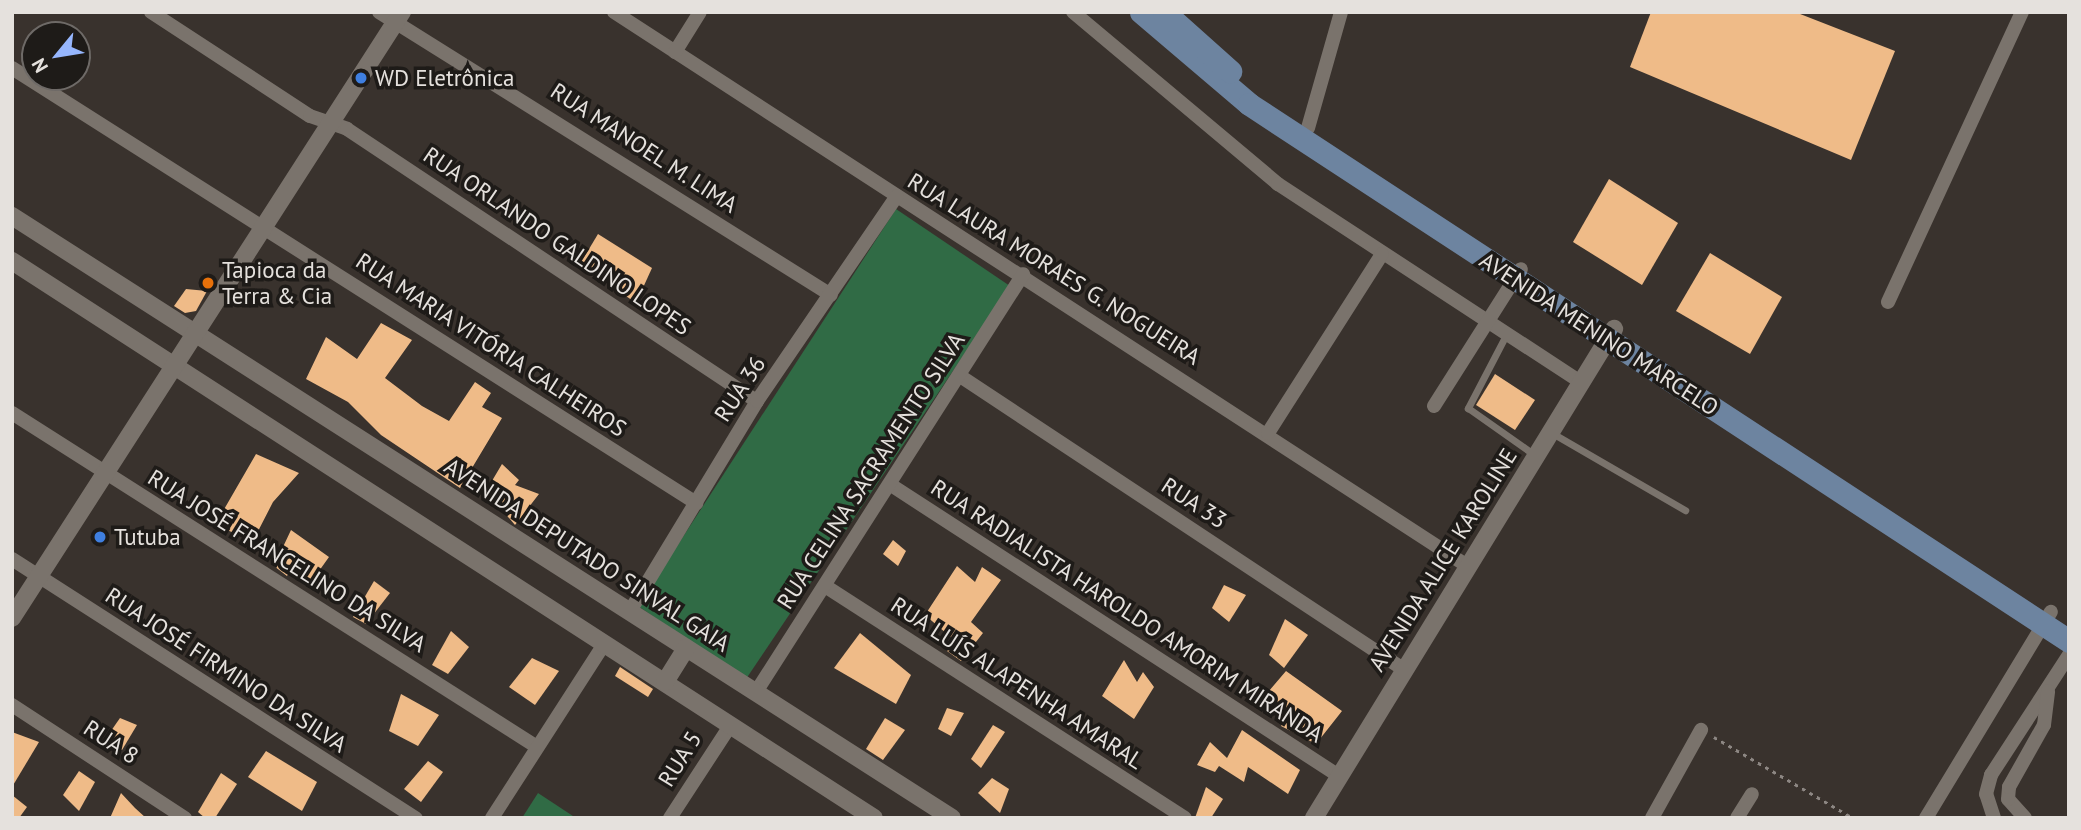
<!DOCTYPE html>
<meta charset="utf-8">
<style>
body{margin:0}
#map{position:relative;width:2081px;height:830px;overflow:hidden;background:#39322d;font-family:"PT Sans",sans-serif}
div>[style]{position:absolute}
.green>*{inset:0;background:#306b45}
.building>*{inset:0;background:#efbb88}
.path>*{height:2.5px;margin-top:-1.25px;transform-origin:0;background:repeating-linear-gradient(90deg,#8d8783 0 3.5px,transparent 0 8.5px)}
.service>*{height:7px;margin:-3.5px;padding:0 3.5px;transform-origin:3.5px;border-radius:3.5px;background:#7a736c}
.minor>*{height:14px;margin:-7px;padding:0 7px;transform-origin:7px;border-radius:7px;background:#7a736c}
.tertiary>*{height:18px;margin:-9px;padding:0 9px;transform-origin:9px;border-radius:9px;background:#7a736c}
.primary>*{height:23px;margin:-11.5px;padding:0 11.5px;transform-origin:11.5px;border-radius:11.5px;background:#6d84a0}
.dots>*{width:19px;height:19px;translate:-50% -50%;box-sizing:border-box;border:4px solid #1e1b18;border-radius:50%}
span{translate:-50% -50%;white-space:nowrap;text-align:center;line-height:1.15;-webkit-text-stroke:7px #1e1b18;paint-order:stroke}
.poi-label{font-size:23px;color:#e5e1dd}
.left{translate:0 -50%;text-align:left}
.street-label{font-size:23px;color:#e5e1dd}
.frame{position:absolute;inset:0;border:14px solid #e5e1dd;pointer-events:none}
.north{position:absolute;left:21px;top:21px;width:70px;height:70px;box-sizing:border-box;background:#1e1b18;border:2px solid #6e6a67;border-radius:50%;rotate:240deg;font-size:19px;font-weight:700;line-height:28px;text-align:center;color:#e5e1dd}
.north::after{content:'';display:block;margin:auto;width:24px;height:32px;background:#96b6fd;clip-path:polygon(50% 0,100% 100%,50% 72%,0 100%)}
</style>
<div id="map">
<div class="green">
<div style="clip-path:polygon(896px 209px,1010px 286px,746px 679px,638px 606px)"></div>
<div style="clip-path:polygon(538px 793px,576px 818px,522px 818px)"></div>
</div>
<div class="building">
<div style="clip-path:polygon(1651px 12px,1795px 12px,1895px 51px,1851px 160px,1630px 67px)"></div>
<div style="clip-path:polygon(1609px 179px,1678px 223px,1642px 285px,1573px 242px)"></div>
<div style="clip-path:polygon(598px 234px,652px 268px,636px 303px,580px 264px)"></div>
<div style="clip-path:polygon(1710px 253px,1782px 297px,1750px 354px,1676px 311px)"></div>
<div style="clip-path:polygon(186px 289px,207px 291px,196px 311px,185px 313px,174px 306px)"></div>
<div style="clip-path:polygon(381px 323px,412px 340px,385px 378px,422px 406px,449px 421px,475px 382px,491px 393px,482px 407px,502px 418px,460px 488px,381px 435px,348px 402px,306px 379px,326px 337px,357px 359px)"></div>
<div style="clip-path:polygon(1495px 374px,1535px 400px,1515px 430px,1476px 405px)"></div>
<div style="clip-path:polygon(256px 454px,299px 473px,273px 502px,253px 541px,215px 525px)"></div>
<div style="clip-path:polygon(502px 464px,519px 480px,515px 485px,539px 494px,515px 525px,486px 491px)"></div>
<div style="clip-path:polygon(291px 530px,329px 557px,309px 585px,291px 569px,287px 576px,274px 566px)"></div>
<div style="clip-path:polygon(893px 540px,906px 551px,898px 566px,883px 554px)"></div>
<div style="clip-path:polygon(957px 566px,975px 582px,982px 567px,1001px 580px,971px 622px,983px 633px,961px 661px,947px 651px,954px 640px,925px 615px)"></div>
<div style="clip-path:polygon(374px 581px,390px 593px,366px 624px,353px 617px)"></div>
<div style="clip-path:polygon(1224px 585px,1246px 595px,1229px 622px,1212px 608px)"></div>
<div style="clip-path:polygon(1285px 619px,1308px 635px,1284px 668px,1269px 655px)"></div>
<div style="clip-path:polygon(451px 631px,469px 647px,448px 674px,432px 665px)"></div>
<div style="clip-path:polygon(860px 633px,911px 675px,896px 704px,834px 668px)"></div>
<div style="clip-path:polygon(532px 658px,559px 671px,535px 705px,509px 687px)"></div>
<div style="clip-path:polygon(1124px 660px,1137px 682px,1143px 672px,1154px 687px,1134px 719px,1102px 696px)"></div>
<div style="clip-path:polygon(620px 667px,653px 689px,648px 697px,615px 676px)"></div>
<div style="clip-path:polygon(1286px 671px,1342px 711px,1316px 744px,1281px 726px,1288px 714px,1263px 698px)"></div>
<div style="clip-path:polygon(401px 694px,439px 715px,418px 746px,389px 731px)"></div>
<div style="clip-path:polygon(947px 708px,964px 713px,951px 736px,938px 729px)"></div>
<div style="clip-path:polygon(120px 718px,137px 725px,122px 750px,104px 741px)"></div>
<div style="clip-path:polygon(885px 718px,905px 730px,883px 760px,866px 749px)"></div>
<div style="clip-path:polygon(993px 725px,1005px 732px,981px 768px,971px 759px)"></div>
<div style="clip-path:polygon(1242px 730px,1300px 770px,1288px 794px,1248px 767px,1244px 782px,1219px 766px,1215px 772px,1197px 765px,1210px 742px,1227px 758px)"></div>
<div style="clip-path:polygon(12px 732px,39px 742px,12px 787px)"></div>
<div style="clip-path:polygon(266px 751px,317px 782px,302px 811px,248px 777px)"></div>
<div style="clip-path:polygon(428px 761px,443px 772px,421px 802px,404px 789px)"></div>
<div style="clip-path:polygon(79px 771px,95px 782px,79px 811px,63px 795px)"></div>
<div style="clip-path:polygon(221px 773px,237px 784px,215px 818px,205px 818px,198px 812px)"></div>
<div style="clip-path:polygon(992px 778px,1009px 789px,1000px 813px,978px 793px)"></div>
<div style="clip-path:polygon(1206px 787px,1223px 799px,1211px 818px,1195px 818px)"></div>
<div style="clip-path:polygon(121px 793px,135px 808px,146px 818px,110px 818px)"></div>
<div style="clip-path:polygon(12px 795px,27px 807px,19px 818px,12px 818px)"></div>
</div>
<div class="path">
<div style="left:1714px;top:737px;width:161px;rotate:30.2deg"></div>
</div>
<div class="service">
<div style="left:1507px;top:333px;width:85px;rotate:117.5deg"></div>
<div style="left:1468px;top:408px;width:83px;rotate:35.2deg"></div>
<div style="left:1552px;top:433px;width:154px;rotate:30.1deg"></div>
</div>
<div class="minor">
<div style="left:151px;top:12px;width:190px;rotate:33.2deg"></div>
<div style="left:310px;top:116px;width:39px;rotate:19deg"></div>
<div style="left:347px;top:129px;width:492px;rotate:33.6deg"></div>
<div style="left:379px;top:12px;width:533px;rotate:32.05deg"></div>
<div style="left:614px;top:12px;width:1019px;rotate:32.99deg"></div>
<div style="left:1073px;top:12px;width:268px;rotate:40deg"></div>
<div style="left:1278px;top:184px;width:363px;rotate:33.2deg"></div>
<div style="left:675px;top:52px;width:47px;rotate:-58deg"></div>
<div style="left:12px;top:68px;width:811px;rotate:32.45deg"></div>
<div style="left:1308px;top:128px;width:121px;rotate:-74.1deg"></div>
<div style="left:1888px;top:302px;width:319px;rotate:-65.2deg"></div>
<div style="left:960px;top:376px;width:531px;rotate:33.48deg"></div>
<div style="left:1434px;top:406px;width:162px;rotate:-57.6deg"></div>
<div style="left:12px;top:413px;width:622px;rotate:32.46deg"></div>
<div style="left:1268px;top:433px;width:212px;rotate:-57.5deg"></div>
<div style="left:891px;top:485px;width:534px;rotate:33.01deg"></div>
<div style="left:12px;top:559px;width:480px;rotate:32.7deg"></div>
<div style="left:825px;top:586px;width:428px;rotate:32.8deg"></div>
<div style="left:630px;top:611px;width:245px;rotate:-58.8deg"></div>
<div style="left:757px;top:401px;width:248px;rotate:-55.7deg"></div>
<div style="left:756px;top:692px;width:496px;rotate:-57.4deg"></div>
<div style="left:12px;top:705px;width:207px;rotate:33.2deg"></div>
<div style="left:492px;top:818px;width:207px;rotate:-57.2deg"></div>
<div style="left:670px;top:818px;width:110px;rotate:-56.9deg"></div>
<div style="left:1652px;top:818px;width:101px;rotate:-60.9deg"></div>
<div style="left:1737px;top:818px;width:28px;rotate:-58deg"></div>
<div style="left:1926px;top:818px;width:241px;rotate:-58.8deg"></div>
<div style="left:1994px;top:818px;width:25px;rotate:-108deg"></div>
<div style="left:1986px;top:794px;width:20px;rotate:-75deg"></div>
<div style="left:1991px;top:775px;width:143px;rotate:-57deg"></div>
<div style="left:2025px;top:818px;width:25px;rotate:-132deg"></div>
<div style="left:2008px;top:799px;width:12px;rotate:-85deg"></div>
<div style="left:2009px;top:787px;width:71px;rotate:-60.6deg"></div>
<div style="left:2044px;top:725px;width:34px;rotate:-83deg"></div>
</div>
<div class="tertiary">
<div style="left:12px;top:216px;width:1116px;rotate:32.64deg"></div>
<div style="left:12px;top:261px;width:1026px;rotate:32.87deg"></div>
<div style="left:12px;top:618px;width:721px;rotate:-57.24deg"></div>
<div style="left:665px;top:682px;width:40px;rotate:-58deg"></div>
<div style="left:1314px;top:818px;width:574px;rotate:-58.47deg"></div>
</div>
<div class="primary">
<div style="left:1141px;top:12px;width:142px;rotate:40.4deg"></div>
<div style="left:1249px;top:104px;width:980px;rotate:33.22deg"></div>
<div style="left:1164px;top:12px;width:89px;rotate:41.8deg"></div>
</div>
<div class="dots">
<div style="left:361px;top:78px;background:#3f7fe0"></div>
<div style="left:208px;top:283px;background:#e8710a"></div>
<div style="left:100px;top:537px;background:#3f7fe0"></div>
</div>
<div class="poi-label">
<span class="left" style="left:375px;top:78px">WD Eletrônica</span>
<span class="left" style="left:222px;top:283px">Tapioca da<br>Terra &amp; Cia</span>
<span class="left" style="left:114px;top:537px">Tutuba</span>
</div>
<div class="street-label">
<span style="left:644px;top:148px;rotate:33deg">RUA MANOEL M. LIMA</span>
<span style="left:557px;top:241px;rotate:34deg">RUA ORLANDO GALDINO LOPES</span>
<span style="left:1054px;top:269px;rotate:32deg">RUA LAURA MORAES G. NOGUEIRA</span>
<span style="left:1599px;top:334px;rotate:33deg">AVENIDA MENINO MARCELO</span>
<span style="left:491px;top:345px;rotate:33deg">RUA MARIA VITÓRIA CALHEIROS</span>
<span style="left:740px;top:389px;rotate:-57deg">RUA 36</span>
<span style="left:871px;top:471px;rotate:-57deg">RUA CELINA SACRAMENTO SILVA</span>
<span style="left:1194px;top:503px;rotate:33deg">RUA 33</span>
<span style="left:587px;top:555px;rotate:33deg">AVENIDA DEPUTADO SINVAL GAIA</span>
<span style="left:1443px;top:560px;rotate:-58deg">AVENIDA ALICE KAROLINE</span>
<span style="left:287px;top:561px;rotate:32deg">RUA JOSÉ FRANCELINO DA SILVA</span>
<span style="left:1127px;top:611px;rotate:33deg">RUA RADIALISTA HAROLDO AMORIM MIRANDA</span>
<span style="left:226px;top:670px;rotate:33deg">RUA JOSÉ FIRMINO DA SILVA</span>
<span style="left:1017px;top:683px;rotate:33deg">RUA LUÍS ALAPENHA AMARAL</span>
<span style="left:111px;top:742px;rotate:33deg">RUA 8</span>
<span style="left:680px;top:759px;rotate:-58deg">RUA 5</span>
</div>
<div class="frame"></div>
<div class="north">N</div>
</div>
